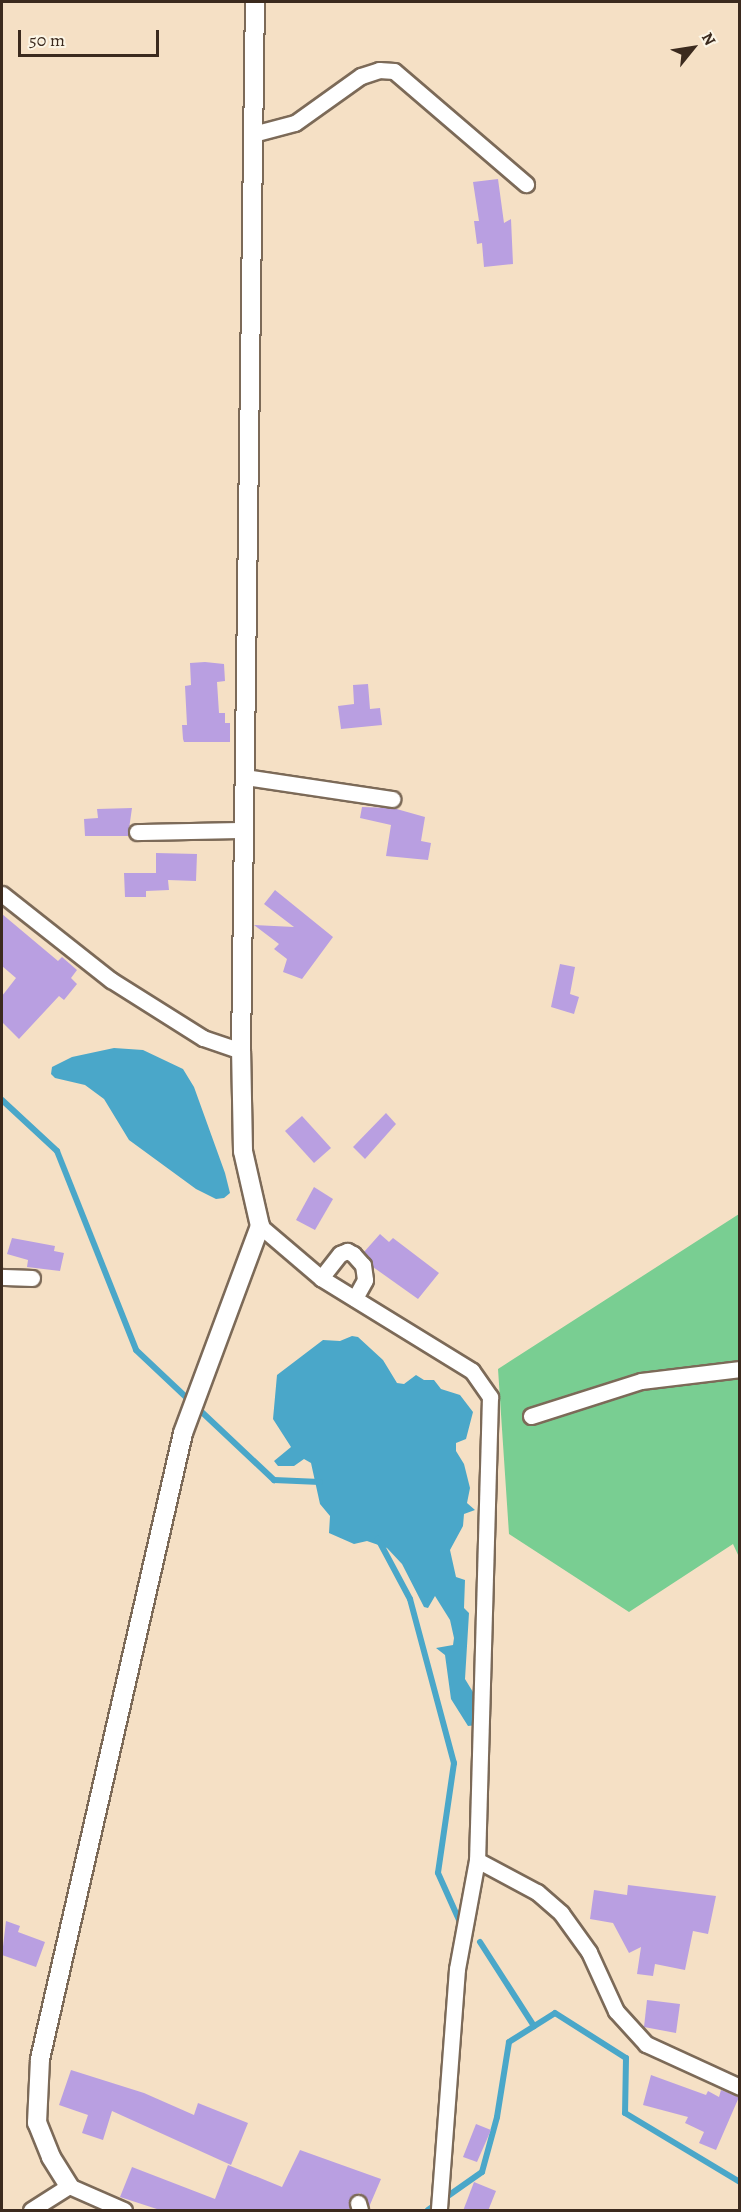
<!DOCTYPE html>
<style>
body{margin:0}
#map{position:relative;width:741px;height:2212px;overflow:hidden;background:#f5e0c5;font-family:Alegreya,serif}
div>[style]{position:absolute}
.green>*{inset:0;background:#79ce92}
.water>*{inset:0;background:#4aa7c9}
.stream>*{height:6px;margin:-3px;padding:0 3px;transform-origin:3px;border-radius:3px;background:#4aa7c9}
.building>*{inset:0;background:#b99fe1}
.roads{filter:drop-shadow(2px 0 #7c6a58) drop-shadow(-2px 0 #7c6a58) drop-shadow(0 2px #7c6a58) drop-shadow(0 -2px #7c6a58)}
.minor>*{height:15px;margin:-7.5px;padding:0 7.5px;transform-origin:7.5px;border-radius:7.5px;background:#fff}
.tertiary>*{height:18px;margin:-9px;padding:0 9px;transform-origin:9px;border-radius:9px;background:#fff}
span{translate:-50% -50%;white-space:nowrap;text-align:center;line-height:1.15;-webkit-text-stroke:4.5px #fcf5e5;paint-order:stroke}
.frame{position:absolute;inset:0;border:3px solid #3b2a1e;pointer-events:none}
.north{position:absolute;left:663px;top:18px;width:60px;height:60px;-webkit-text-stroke:4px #fcf5e5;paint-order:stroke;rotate:60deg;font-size:16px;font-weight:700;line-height:24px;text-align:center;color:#3b2a1e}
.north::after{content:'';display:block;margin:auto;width:21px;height:27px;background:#3b2a1e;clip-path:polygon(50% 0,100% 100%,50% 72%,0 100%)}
.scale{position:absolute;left:18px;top:30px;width:141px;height:27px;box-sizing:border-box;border:3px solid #3b2a1e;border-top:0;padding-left:8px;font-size:18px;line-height:21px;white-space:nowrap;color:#3b2a1e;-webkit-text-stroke:4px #fcf5e5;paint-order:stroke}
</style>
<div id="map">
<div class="green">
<div style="clip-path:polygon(739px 1214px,739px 1557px,733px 1544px,629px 1612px,509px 1534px,498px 1369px)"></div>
</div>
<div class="water">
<div style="clip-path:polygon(114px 1048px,143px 1050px,183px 1069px,194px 1087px,225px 1173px,230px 1193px,224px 1198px,216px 1199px,196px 1189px,129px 1140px,104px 1099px,85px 1085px,55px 1078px,51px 1074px,52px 1067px,72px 1057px)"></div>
<div style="clip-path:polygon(352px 1336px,358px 1337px,383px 1360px,397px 1383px,404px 1384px,416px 1375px,424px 1380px,434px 1380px,441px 1389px,460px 1395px,473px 1412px,466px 1439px,456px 1443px,456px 1451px,464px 1464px,470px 1488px,467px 1503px,475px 1510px,464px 1514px,463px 1526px,450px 1550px,456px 1577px,465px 1580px,464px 1608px,469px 1613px,465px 1679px,476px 1697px,477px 1725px,468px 1726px,451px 1699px,445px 1655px,436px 1648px,453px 1645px,454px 1638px,450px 1620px,435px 1596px,428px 1608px,424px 1607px,402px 1564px,387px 1548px,367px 1541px,354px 1544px,329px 1533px,330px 1516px,320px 1504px,311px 1463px,304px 1459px,294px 1466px,278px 1466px,274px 1461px,291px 1447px,273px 1419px,277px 1375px,323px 1340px,340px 1341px)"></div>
</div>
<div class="stream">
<div style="left:2px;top:1100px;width:75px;rotate:42.8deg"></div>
<div style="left:57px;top:1151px;width:214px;rotate:68.3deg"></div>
<div style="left:136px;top:1350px;width:190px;rotate:43.3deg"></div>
<div style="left:274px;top:1480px;width:46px;rotate:2.5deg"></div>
<div style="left:378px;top:1539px;width:68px;rotate:61.9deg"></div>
<div style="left:410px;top:1599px;width:170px;rotate:75deg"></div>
<div style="left:454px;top:1763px;width:111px;rotate:98.3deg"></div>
<div style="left:438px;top:1873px;width:51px;rotate:65.9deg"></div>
<div style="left:480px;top:1942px;width:100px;rotate:57.3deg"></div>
<div style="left:428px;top:2210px;width:66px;rotate:-35.1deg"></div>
<div style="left:482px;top:2172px;width:57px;rotate:-74.7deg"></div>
<div style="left:497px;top:2117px;width:76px;rotate:-80.9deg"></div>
<div style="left:509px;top:2042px;width:54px;rotate:-32.2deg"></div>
<div style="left:555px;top:2013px;width:84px;rotate:32.4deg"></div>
<div style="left:626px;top:2058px;width:55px;rotate:91deg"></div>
<div style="left:625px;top:2113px;width:134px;rotate:31deg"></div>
</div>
<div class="building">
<div style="clip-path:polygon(498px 179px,504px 223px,511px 219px,513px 264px,484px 267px,482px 243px,477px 244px,474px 221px,479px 221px,473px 182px)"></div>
<div style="clip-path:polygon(205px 662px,224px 664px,225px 681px,217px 682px,219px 713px,225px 713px,225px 723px,230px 723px,230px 742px,184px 742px,183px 739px,182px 725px,187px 725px,185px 686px,191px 685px,190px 663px)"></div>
<div style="clip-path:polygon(368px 684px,370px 709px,380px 708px,382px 725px,341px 729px,338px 706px,354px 704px,353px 685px)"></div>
<div style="clip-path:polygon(362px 807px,393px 808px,425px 817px,421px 841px,431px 843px,428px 860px,386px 856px,391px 825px,360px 818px)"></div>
<div style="clip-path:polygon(132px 808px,128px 836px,85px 836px,84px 819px,98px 818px,97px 809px)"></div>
<div style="clip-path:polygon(156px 853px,197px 854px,196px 881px,168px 880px,169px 890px,146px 891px,146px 897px,125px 897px,124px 873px,156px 873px)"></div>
<div style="clip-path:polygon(275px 890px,333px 937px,302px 979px,283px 972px,287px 959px,274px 949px,279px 944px,254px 925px,294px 927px,264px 904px)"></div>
<div style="clip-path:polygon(2px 914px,58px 961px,62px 957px,77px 970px,71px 978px,77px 984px,64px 1000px,59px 996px,19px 1039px,2px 1022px,2px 996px,16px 978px,2px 966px)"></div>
<div style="clip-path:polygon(560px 964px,575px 967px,570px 994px,579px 997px,574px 1014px,551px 1007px)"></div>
<div style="clip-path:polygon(386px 1113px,396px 1124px,365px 1159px,353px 1147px)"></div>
<div style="clip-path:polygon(302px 1116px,331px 1148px,314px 1163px,285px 1131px)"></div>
<div style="clip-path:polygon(314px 1187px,333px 1199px,315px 1230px,296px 1220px)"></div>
<div style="clip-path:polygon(380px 1234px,389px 1242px,393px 1238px,439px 1273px,418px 1299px,373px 1267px,364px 1252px)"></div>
<div style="clip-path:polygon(12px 1238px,55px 1246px,54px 1251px,64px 1253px,60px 1271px,27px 1267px,28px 1260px,7px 1254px)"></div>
<div style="clip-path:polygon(628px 1885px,716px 1896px,708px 1934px,693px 1931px,685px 1970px,655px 1964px,653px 1976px,637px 1974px,641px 1947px,629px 1953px,613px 1923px,590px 1919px,594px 1890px,627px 1895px)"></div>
<div style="clip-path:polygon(6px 1921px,20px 1926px,18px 1932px,45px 1942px,36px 1967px,2px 1955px)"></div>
<div style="clip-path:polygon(647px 2000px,680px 2004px,676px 2033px,644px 2027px)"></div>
<div style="clip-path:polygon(71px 2070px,144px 2093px,194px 2115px,198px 2103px,248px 2123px,231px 2165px,112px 2111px,103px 2140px,82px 2133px,88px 2115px,59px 2105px)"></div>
<div style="clip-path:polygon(651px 2075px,706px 2095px,708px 2091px,719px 2097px,721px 2090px,739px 2097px,716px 2150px,699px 2143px,704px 2132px,685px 2123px,688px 2117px,643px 2105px)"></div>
<div style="clip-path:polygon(476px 2124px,491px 2130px,477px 2162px,463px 2157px)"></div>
<div style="clip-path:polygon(300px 2150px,381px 2179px,369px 2207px,360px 2193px,351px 2197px,350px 2211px,163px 2211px,120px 2197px,132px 2167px,215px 2199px,228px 2165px,282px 2187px)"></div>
<div style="clip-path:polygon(474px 2182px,496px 2191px,488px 2211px,463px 2211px)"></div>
</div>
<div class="roads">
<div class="minor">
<div style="left:253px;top:134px;width:43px;rotate:-14.7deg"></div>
<div style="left:295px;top:123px;width:81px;rotate:-35.5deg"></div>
<div style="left:361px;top:76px;width:19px;rotate:-18deg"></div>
<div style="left:379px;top:70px;width:15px;rotate:4deg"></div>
<div style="left:394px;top:71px;width:174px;rotate:40.6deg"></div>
<div style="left:245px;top:777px;width:149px;rotate:8.5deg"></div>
<div style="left:137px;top:832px;width:107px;rotate:-1.1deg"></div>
<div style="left:2px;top:894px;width:139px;rotate:38.3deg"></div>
<div style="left:111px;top:980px;width:109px;rotate:32.2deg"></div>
<div style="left:203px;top:1038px;width:40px;rotate:18.9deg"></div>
<div style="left:260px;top:1226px;width:80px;rotate:40.4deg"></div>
<div style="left:321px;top:1278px;width:177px;rotate:31.6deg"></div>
<div style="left:472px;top:1371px;width:32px;rotate:55deg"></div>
<div style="left:490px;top:1397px;width:463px;rotate:91.6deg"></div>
<div style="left:477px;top:1860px;width:111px;rotate:100.4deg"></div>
<div style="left:457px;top:1969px;width:242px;rotate:94.3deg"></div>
<div style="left:2px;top:1277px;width:30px;rotate:2deg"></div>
<div style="left:321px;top:1278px;width:31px;rotate:-52deg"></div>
<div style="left:340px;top:1254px;width:8px;rotate:-23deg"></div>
<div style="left:347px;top:1251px;width:7px;rotate:27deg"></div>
<div style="left:353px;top:1254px;width:15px;rotate:48deg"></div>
<div style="left:363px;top:1265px;width:15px;rotate:82deg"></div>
<div style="left:365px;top:1280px;width:21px;rotate:119deg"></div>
<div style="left:531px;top:1416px;width:115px;rotate:-17.7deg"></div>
<div style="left:641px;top:1381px;width:100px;rotate:-6.9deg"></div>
<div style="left:477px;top:1860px;width:68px;rotate:28.1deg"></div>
<div style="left:537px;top:1892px;width:32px;rotate:41deg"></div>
<div style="left:561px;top:1913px;width:48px;rotate:54.3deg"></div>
<div style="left:589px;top:1952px;width:65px;rotate:65.4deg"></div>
<div style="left:616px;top:2011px;width:45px;rotate:47.7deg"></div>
<div style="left:646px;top:2044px;width:103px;rotate:24.6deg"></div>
<div style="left:358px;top:2203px;width:7px;rotate:74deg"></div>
<div style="left:31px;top:2210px;width:45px;rotate:-32.3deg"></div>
<div style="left:69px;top:2186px;width:60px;rotate:23.6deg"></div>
</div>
<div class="tertiary">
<div style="left:69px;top:2186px;width:34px;rotate:-122deg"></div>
<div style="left:51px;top:2157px;width:37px;rotate:-112deg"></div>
<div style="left:37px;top:2123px;width:64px;rotate:-87.3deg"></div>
<div style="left:40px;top:2059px;width:642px;rotate:-77.13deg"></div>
<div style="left:183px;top:1433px;width:221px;rotate:-69.6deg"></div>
<div style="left:260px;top:1226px;width:77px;rotate:-102.8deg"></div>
<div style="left:243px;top:1151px;width:100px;rotate:-91.1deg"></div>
<div style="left:241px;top:1051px;width:1049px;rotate:-89.24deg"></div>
</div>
</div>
<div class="frame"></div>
<div class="north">N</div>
<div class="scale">50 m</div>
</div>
